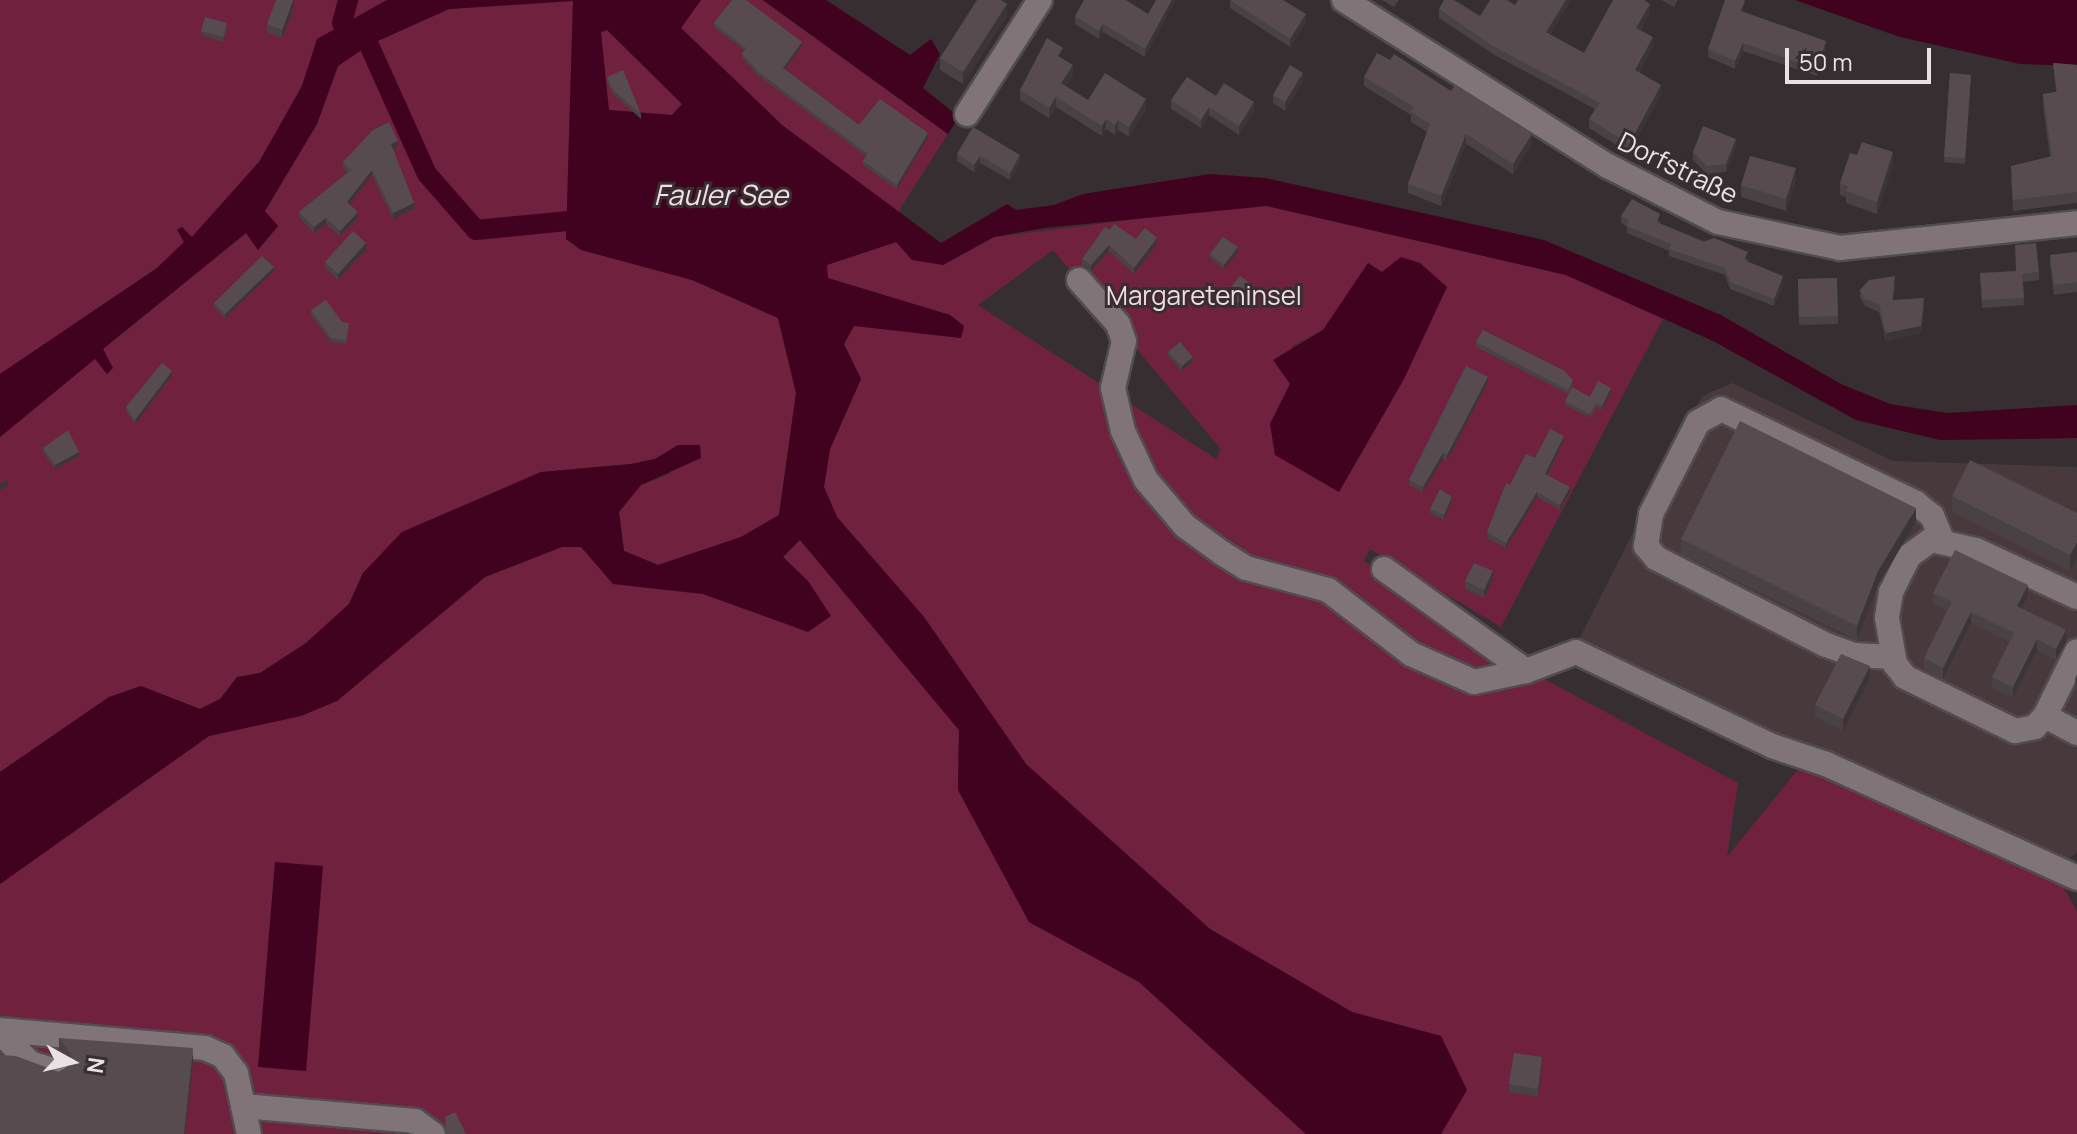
<!DOCTYPE html>
<meta charset="utf-8">
<style>
body{margin:0}
#map{position:relative;width:2077px;height:1134px;overflow:hidden;background:#372e31;font-family:Manrope,sans-serif}
div>[style]{position:absolute}
.built>*{inset:0;background:#48393d}
.green>*{inset:0;background:#702140}
.water>*{inset:0;background:#40021e}
.canal>*{height:20px;margin:-10px;padding:0 10px;transform-origin:10px;border-radius:10px;background:#40021e}
.roads{filter:drop-shadow(2px 0 #534b4e) drop-shadow(-2px 0 #534b4e) drop-shadow(0 2px #534b4e) drop-shadow(0 -2px #534b4e)}
.minor>*{height:24px;margin:-12px;padding:0 12px;transform-origin:12px;border-radius:12px;background:#7f7578}
.wall>*{inset:0;background:#4a4144}
.shaded-wall>*{inset:0;background:#3c3537}
.building>*{inset:0;background:#564c4f}
span{translate:-50% -50%;white-space:nowrap;text-align:center;line-height:1.15;-webkit-text-stroke:6px #372e31;paint-order:stroke}
.street-label{font-size:26px;color:#e8e2e3}
.park-label{font-size:26px;color:#f3dae0}
.water-label{font-size:28px;color:#f6dde3;font-style:italic}
.north{position:absolute;left:32px;top:1022px;width:80px;height:80px;-webkit-text-stroke:6px #372e31;paint-order:stroke;rotate:98deg;font-size:22px;font-weight:700;line-height:32px;text-align:center;color:#e8e2e3}
.north::after{content:'';display:block;margin:auto;width:28px;height:36px;background:#e8e2e3;clip-path:polygon(50% 0,100% 100%,50% 72%,0 100%)}
.scale{position:absolute;left:1785px;top:48px;width:146px;height:36px;box-sizing:border-box;border:4px solid #e8e2e3;border-top:0;padding-left:10px;font-size:24px;line-height:28px;white-space:nowrap;color:#e8e2e3;-webkit-text-stroke:6px #372e31;paint-order:stroke}
</style>
<div id="map">
<div class="built">
<div style="clip-path:polygon(1732px 383px,1893px 461px,2077px 467px,2077px 852px,2057px 868px,1579px 639px,1702px 396px)"></div>
</div>
<div class="green">
<div style="clip-path:polygon(0 0,387px 0,317px 39px,302px 86px,259px 162px,191px 238px,182px 227px,178px 230px,184px 242px,157px 268px,0 374px)"></div>
<div style="clip-path:polygon(701px 0,762px 0,948px 134px,898px 212px,782px 125px,681px 28px)"></div>
<div style="clip-path:polygon(573px 1px,566px 239px,692px 280px,778px 318px,796px 393px,779px 515px,741px 537px,658px 565px,624px 551px,619px 512px,641px 485px,670px 474px,678px 445px,655px 459px,631px 464px,541px 472px,402px 532px,363px 573px,349px 604px,306px 643px,260px 673px,237px 677px,220px 699px,200px 709px,141px 686px,109px 697px,0 772px,0 437px,95px 358px,111px 366px,103px 349px,246px 233px,258px 250px,278px 226px,264px 211px,317px 124px,338px 66px,369px 45px,449px 9px)"></div>
<div style="clip-path:polygon(607px 30px,683px 105px,672px 115px,608px 110px,601px 32px)"></div>
<div style="clip-path:polygon(evenodd,1242px 206px,1267px 206px,1566px 275px,1663px 319px,1501px 627px,1370px 549px,1364px 561px,1505px 658px,1738px 783px,1727px 857px,1796px 772px,1809px 764px,2061px 882px,2077px 912px,2077px 1134px,1441px 1134px,1466px 1090px,1441px 1036px,1352px 1012px,1210px 929px,1026px 764px,924px 617px,837px 517px,824px 487px,830px 449px,861px 379px,844px 344px,854px 325px,960px 338px,964px 326px,950px 315px,827px 278px,827px 265px,897px 242px,943px 265px,994px 237px,1242px 206px,1053px 250px,1221px 449px,1216px 459px,978px 305px,1053px 250px,1242px 206px,1368px 263px,1382px 272px,1447px 287px,1361px 453px,1270px 424px,1290px 384px,1292px 346px,1323px 330px,1368px 263px)"></div>
<div style="clip-path:polygon(800px 540px,959px 730px,958px 790px,1029px 922px,1139px 982px,1306px 1134px,0 1134px,0 884px,209px 736px,299px 716px,337px 701px,485px 577px,562px 547px,581px 547px,614px 584px,703px 594px,808px 631px,808px 581px,783px 557px)"></div>
</div>
<div class="water">
<div style="clip-path:polygon(evenodd,387px 0,701px 0,681px 28px,782px 125px,941px 243px,1007px 204px,1016px 210px,1054px 205px,1083px 194px,1210px 174px,1265px 178px,1544px 240px,1721px 315px,1841px 384px,1890px 404px,1947px 413px,2077px 405px,2077px 438px,1940px 440px,1856px 420px,1713px 341px,1566px 275px,1267px 206px,1044px 228px,994px 237px,943px 265px,912px 260px,896px 242px,827px 265px,828px 278px,950px 315px,964px 326px,961px 338px,854px 326px,844px 344px,861px 379px,830px 449px,824px 487px,837px 517px,924px 617px,1026px 764px,1210px 929px,1352px 1012px,1441px 1036px,1467px 1090px,1441px 1134px,1306px 1134px,1139px 982px,1029px 922px,958px 790px,959px 730px,800px 540px,783px 557px,808px 581px,831px 616px,808px 632px,703px 594px,613px 584px,581px 547px,562px 547px,485px 577px,337px 701px,301px 716px,209px 736px,0 884px,0 772px,109px 697px,141px 686px,200px 709px,220px 699px,237px 677px,260px 673px,306px 643px,349px 604px,363px 573px,402px 532px,541px 472px,631px 464px,655px 459px,678px 445px,700px 445px,701px 458px,641px 485px,619px 512px,624px 551px,658px 565px,741px 537px,779px 515px,796px 393px,778px 318px,692px 280px,581px 250px,566px 239px,573px 1px,449px 9px,369px 45px,338px 66px,317px 124px,265px 211px,278px 226px,258px 250px,246px 233px,103px 349px,113px 368px,107px 374px,95px 359px,0 437px,0 374px,157px 268px,184px 242px,177px 230px,182px 227px,192px 237px,259px 162px,302px 86px,317px 39px,387px 0,607px 30px,682px 104px,672px 115px,609px 110px,601px 32px,607px 30px)"></div>
<div style="clip-path:polygon(763px 0,826px 0,910px 55px,931px 39px,940px 54px,923px 88px,959px 117px,948px 134px)"></div>
<div style="clip-path:polygon(1795px 0,2077px 0,2077px 66px,2020px 64px,1900px 37px)"></div>
<div style="clip-path:polygon(1401px 257px,1420px 263px,1447px 287px,1404px 379px,1339px 492px,1275px 455px,1270px 424px,1290px 384px,1273px 360px,1323px 330px,1368px 263px,1382px 272px)"></div>
<div style="clip-path:polygon(275px 862px,323px 866px,306px 1071px,258px 1067px)"></div>
</div>
<div class="canal">
<div style="left:342px;top:23px;width:24px;rotate:-75deg"></div>
<div style="left:369px;top:45px;width:141px;rotate:65.8deg"></div>
<div style="left:427px;top:174px;width:74px;rotate:48.8deg"></div>
<div style="left:476px;top:230px;width:91px;rotate:-5.6deg"></div>
</div>
<div class="roads">
<div class="minor">
<div style="left:1344px;top:0;width:312px;rotate:32.2deg"></div>
<div style="left:1608px;top:166px;width:123px;rotate:27deg"></div>
<div style="left:1718px;top:222px;width:125px;rotate:12deg"></div>
<div style="left:1840px;top:248px;width:238px;rotate:-6deg"></div>
<div style="left:967px;top:114px;width:135px;rotate:-57.4deg"></div>
<div style="left:1079px;top:280px;width:59px;rotate:48.4deg"></div>
<div style="left:1118px;top:324px;width:18px;rotate:71deg"></div>
<div style="left:1124px;top:341px;width:48px;rotate:103.2deg"></div>
<div style="left:1113px;top:388px;width:44px;rotate:76.9deg"></div>
<div style="left:1123px;top:431px;width:54px;rotate:64.9deg"></div>
<div style="left:1146px;top:480px;width:60px;rotate:49.7deg"></div>
<div style="left:1185px;top:526px;width:46px;rotate:36.1deg"></div>
<div style="left:1222px;top:553px;width:28px;rotate:32deg"></div>
<div style="left:1246px;top:568px;width:85px;rotate:15deg"></div>
<div style="left:1328px;top:590px;width:105px;rotate:37.6deg"></div>
<div style="left:1411px;top:654px;width:69px;rotate:24deg"></div>
<div style="left:1474px;top:682px;width:53px;rotate:-11.9deg"></div>
<div style="left:1526px;top:671px;width:53px;rotate:-20.8deg"></div>
<div style="left:1576px;top:652px;width:217px;rotate:25.6deg"></div>
<div style="left:1772px;top:746px;width:57px;rotate:18.4deg"></div>
<div style="left:1826px;top:764px;width:276px;rotate:24.4deg"></div>
<div style="left:1384px;top:569px;width:175px;rotate:35.7deg"></div>
<div style="left:2077px;top:597px;width:111px;rotate:-155deg"></div>
<div style="left:1976px;top:550px;width:46px;rotate:-167.5deg"></div>
<div style="left:1931px;top:540px;width:27px;rotate:144deg"></div>
<div style="left:1909px;top:556px;width:40px;rotate:116.6deg"></div>
<div style="left:1891px;top:592px;width:26px;rotate:99deg"></div>
<div style="left:1887px;top:618px;width:47px;rotate:80.1deg"></div>
<div style="left:1895px;top:664px;width:16px;rotate:52deg"></div>
<div style="left:1905px;top:677px;width:123px;rotate:26.1deg"></div>
<div style="left:2015px;top:731px;width:20px;rotate:-11deg"></div>
<div style="left:2035px;top:727px;width:15px;rotate:-48deg"></div>
<div style="left:2045px;top:716px;width:72px;rotate:-63.8deg"></div>
<div style="left:1893px;top:657px;width:39px;rotate:-177deg"></div>
<div style="left:1854px;top:655px;width:30px;rotate:-160deg"></div>
<div style="left:1826px;top:645px;width:191px;rotate:-152.9deg"></div>
<div style="left:1656px;top:558px;width:16px;rotate:-130deg"></div>
<div style="left:1646px;top:546px;width:32px;rotate:-81deg"></div>
<div style="left:1651px;top:514px;width:103px;rotate:-62.9deg"></div>
<div style="left:1698px;top:422px;width:26px;rotate:-29deg"></div>
<div style="left:1721px;top:409px;width:216px;rotate:25.7deg"></div>
<div style="left:1916px;top:503px;width:21px;rotate:39deg"></div>
<div style="left:1932px;top:516px;width:26px;rotate:67deg"></div>
<div style="left:2045px;top:716px;width:36px;rotate:28deg"></div>
<div style="left:0;top:1030px;width:206px;rotate:5deg"></div>
<div style="left:205px;top:1048px;width:20px;rotate:24deg"></div>
<div style="left:223px;top:1056px;width:21px;rotate:53deg"></div>
<div style="left:236px;top:1073px;width:62px;rotate:78deg"></div>
<div style="left:0;top:1032px;width:43px;rotate:45.9deg"></div>
<div style="left:30px;top:1063px;width:27px;rotate:17deg"></div>
<div style="left:243px;top:1106px;width:173px;rotate:5deg"></div>
<div style="left:415px;top:1121px;width:22px;rotate:36deg"></div>
</div>
</div>
<div class="wall">
<div style="clip-path:polygon(1230px 0,1306px 22px,1290px 47px,1230px 8px)"></div>
<div style="clip-path:polygon(1382px 0,1399px 0,1394px 7px)"></div>
<div style="clip-path:polygon(1571px 0,1550px 35px,1584px 53px,1650px 12px,1640px 31px,1653px 46px,1639px 72px,1661px 94px,1629px 153px,1589px 128px,1589px 119px,1595px 109px,1493px 54px,1439px 18px,1439px 9px,1480px 16px,1515px 5px)"></div>
<div style="clip-path:polygon(1661px 0,1678px 0,1674px 7px)"></div>
<div style="clip-path:polygon(294px 7px,282px 38px,267px 32px,267px 24px)"></div>
<div style="clip-path:polygon(1745px 9px,1743px 12px,1826px 49px,1817px 76px,1743px 51px,1735px 69px,1708px 57px,1708px 49px)"></div>
<div style="clip-path:polygon(1148px 14px,1145px 57px,1103px 32px,1099px 39px,1075px 24px,1075px 16px)"></div>
<div style="clip-path:polygon(1007px 16px,963px 84px,940px 70px,940px 58px)"></div>
<div style="clip-path:polygon(714px 23px,802px 46px,785px 69px,859px 125px,928px 137px,897px 189px,863px 165px,863px 161px,866px 156px,759px 76px,742px 58px,742px 54px,744px 50px,714px 27px)"></div>
<div style="clip-path:polygon(227px 27px,223px 42px,201px 35px,201px 31px)"></div>
<div style="clip-path:polygon(1063px 59px,1073px 75px,1066px 86px,1088px 100px,1146px 109px,1129px 137px,1118px 130px,1115px 135px,1106px 129px,1102px 136px,1056px 107px,1049px 118px,1020px 100px,1020px 90px)"></div>
<div style="clip-path:polygon(2053px 63px,2077px 65px,2077px 203px,2013px 211px,2011px 177px,2050px 157px,2043px 105px,2043px 94px,2056px 92px)"></div>
<div style="clip-path:polygon(1950px 73px,1971px 75px,1965px 164px,1944px 162px)"></div>
<div style="clip-path:polygon(607px 77px,641px 114px,641px 119px,613px 94px,607px 81px)"></div>
<div style="clip-path:polygon(1364px 77px,1532px 144px,1513px 174px,1466px 144px,1441px 206px,1408px 193px,1408px 184px,1427px 132px,1411px 122px,1411px 115px,1364px 86px)"></div>
<div style="clip-path:polygon(1303px 81px,1285px 111px,1273px 103px,1273px 95px)"></div>
<div style="clip-path:polygon(1216px 96px,1254px 111px,1239px 135px,1209px 115px,1201px 128px,1171px 109px,1171px 100px)"></div>
<div style="clip-path:polygon(973px 127px,1020px 162px,1010px 180px,980px 163px,974px 172px,957px 161px,957px 154px)"></div>
<div style="clip-path:polygon(398px 146px,392px 149px,414px 209px,393px 219px,372px 175px,349px 204px,358px 218px,340px 236px,326px 224px,314px 233px,299px 217px,299px 212px,348px 172px,343px 168px,343px 162px)"></div>
<div style="clip-path:polygon(1736px 147px,1726px 172px,1707px 174px,1693px 160px,1693px 152px)"></div>
<div style="clip-path:polygon(1893px 164px,1877px 214px,1846px 203px,1846px 197px,1840px 195px,1840px 183px)"></div>
<div style="clip-path:polygon(1796px 180px,1786px 211px,1741px 197px,1741px 185px)"></div>
<div style="clip-path:polygon(1621px 216px,1660px 221px,1659px 223px,1748px 259px,1747px 262px,1783px 284px,1774px 306px,1730px 289px,1725px 275px,1669px 256px,1669px 251px,1627px 233px,1627px 227px,1621px 223px)"></div>
<div style="clip-path:polygon(1110px 230px,1136px 239px,1157px 244px,1134px 274px,1109px 251px,1091px 271px,1082px 266px,1082px 259px)"></div>
<div style="clip-path:polygon(366px 250px,338px 280px,325px 268px,325px 262px)"></div>
<div style="clip-path:polygon(1238px 252px,1224px 269px,1210px 258px,1210px 254px)"></div>
<div style="clip-path:polygon(2077px 252px,2077px 292px,2054px 295px,2050px 265px,2050px 255px)"></div>
<div style="clip-path:polygon(274px 271px,225px 318px,214px 307px,214px 303px)"></div>
<div style="clip-path:polygon(2039px 272px,2039px 280px,2023px 282px,2024px 305px,1982px 308px,1980px 273px)"></div>
<div style="clip-path:polygon(1837px 278px,1838px 324px,1799px 325px,1798px 279px)"></div>
<div style="clip-path:polygon(1895px 284px,1893px 300px,1924px 306px,1921px 333px,1886px 341px,1879px 312px,1865px 306px,1860px 297px,1860px 290px)"></div>
<div style="clip-path:polygon(1252px 289px,1238px 307px,1226px 298px,1226px 293px)"></div>
<div style="clip-path:polygon(311px 310px,342px 322px,349px 327px,346px 344px,331px 342px,311px 315px)"></div>
<div style="clip-path:polygon(1476px 342px,1573px 384px,1568px 394px,1476px 347px)"></div>
<div style="clip-path:polygon(1168px 352px,1193px 361px,1182px 371px,1168px 356px)"></div>
<div style="clip-path:polygon(172px 375px,135px 424px,126px 411px,126px 407px)"></div>
<div style="clip-path:polygon(1488px 382px,1447px 461px,1443px 459px,1423px 492px,1409px 485px,1409px 480px)"></div>
<div style="clip-path:polygon(1611px 392px,1602px 410px,1596px 407px,1590px 418px,1565px 405px,1565px 401px)"></div>
<div style="clip-path:polygon(1564px 441px,1548px 475px,1570px 492px,1560px 510px,1537px 497px,1506px 548px,1487px 538px,1487px 532px,1510px 485px,1535px 458px)"></div>
<div style="clip-path:polygon(43px 448px,79px 456px,55px 469px,43px 452px)"></div>
<div style="clip-path:polygon(1952px 496px,2077px 513px,2077px 558px,2070px 571px,1952px 512px)"></div>
<div style="clip-path:polygon(1452px 501px,1444px 520px,1430px 513px,1430px 509px)"></div>
<div style="clip-path:polygon(1916px 522px,1878px 585px,1857px 640px,1681px 554px,1681px 539px)"></div>
<div style="clip-path:polygon(1493px 579px,1484px 598px,1465px 589px,1465px 581px)"></div>
<div style="clip-path:polygon(1933px 593px,2028px 596px,2022px 608px,2066px 642px,2056px 660px,2037px 650px,2013px 698px,1992px 688px,1992px 677px,2009px 642px,1971px 623px,1943px 679px,1924px 669px,1924px 658px,1947px 611px,1933px 604px)"></div>
<div style="clip-path:polygon(2077px 674px,2077px 691px,2075px 690px,2075px 679px)"></div>
<div style="clip-path:polygon(1870px 678px,1843px 731px,1815px 717px,1815px 705px)"></div>
<div style="clip-path:polygon(59px 1038px,193px 1062px,185px 1134px,59px 1072px,67px 1067px,68px 1064px,59px 1052px)"></div>
<div style="clip-path:polygon(1542px 1065px,1538px 1097px,1509px 1092px,1509px 1084px)"></div>
</div>
<div class="shaded-wall">
<div style="clip-path:polygon(294px 0,294px 7px,282px 38px,282px 30px)"></div>
<div style="clip-path:polygon(1172px 0,1176px 0,1145px 57px,1145px 49px)"></div>
<div style="clip-path:polygon(1566px 0,1571px 0,1546px 41px,1546px 32px)"></div>
<div style="clip-path:polygon(1007px 4px,1007px 16px,963px 84px,963px 72px)"></div>
<div style="clip-path:polygon(1650px 4px,1650px 12px,1636px 37px,1636px 28px)"></div>
<div style="clip-path:polygon(1306px 14px,1306px 22px,1290px 47px,1290px 39px)"></div>
<div style="clip-path:polygon(1103px 24px,1103px 32px,1099px 39px,1099px 31px)"></div>
<div style="clip-path:polygon(1653px 37px,1653px 46px,1635px 78px,1635px 70px)"></div>
<div style="clip-path:polygon(1826px 41px,1826px 49px,1817px 76px,1817px 69px)"></div>
<div style="clip-path:polygon(802px 42px,802px 46px,783px 72px,783px 68px)"></div>
<div style="clip-path:polygon(1743px 43px,1743px 51px,1735px 69px,1735px 61px)"></div>
<div style="clip-path:polygon(1073px 65px,1073px 75px,1061px 93px,1061px 83px)"></div>
<div style="clip-path:polygon(1303px 73px,1303px 81px,1285px 111px,1285px 102px)"></div>
<div style="clip-path:polygon(1661px 85px,1661px 94px,1629px 153px,1629px 144px)"></div>
<div style="clip-path:polygon(1216px 96px,1209px 107px,1209px 115px,1201px 128px,1201px 120px)"></div>
<div style="clip-path:polygon(1056px 97px,1056px 107px,1049px 118px,1049px 108px)"></div>
<div style="clip-path:polygon(1146px 99px,1146px 109px,1129px 137px,1129px 127px)"></div>
<div style="clip-path:polygon(1254px 102px,1254px 111px,1239px 135px,1239px 126px)"></div>
<div style="clip-path:polygon(1106px 119px,1106px 129px,1102px 136px,1102px 126px)"></div>
<div style="clip-path:polygon(1118px 120px,1118px 130px,1115px 135px,1115px 125px)"></div>
<div style="clip-path:polygon(928px 133px,928px 137px,897px 189px,897px 185px)"></div>
<div style="clip-path:polygon(1466px 134px,1466px 144px,1441px 206px,1441px 196px)"></div>
<div style="clip-path:polygon(1532px 134px,1532px 144px,1513px 174px,1513px 164px)"></div>
<div style="clip-path:polygon(1736px 139px,1736px 147px,1726px 172px,1726px 164px)"></div>
<div style="clip-path:polygon(398px 141px,398px 146px,391px 150px,391px 144px)"></div>
<div style="clip-path:polygon(1893px 152px,1893px 164px,1877px 214px,1877px 202px)"></div>
<div style="clip-path:polygon(1020px 155px,1020px 162px,1010px 180px,1010px 173px)"></div>
<div style="clip-path:polygon(980px 156px,980px 163px,974px 172px,974px 165px)"></div>
<div style="clip-path:polygon(1796px 168px,1796px 180px,1786px 211px,1786px 199px)"></div>
<div style="clip-path:polygon(372px 170px,372px 175px,347px 207px,347px 202px)"></div>
<div style="clip-path:polygon(414px 203px,414px 209px,393px 219px,393px 213px)"></div>
<div style="clip-path:polygon(358px 212px,358px 218px,340px 236px,340px 231px)"></div>
<div style="clip-path:polygon(326px 218px,326px 224px,314px 233px,314px 227px)"></div>
<div style="clip-path:polygon(1157px 238px,1157px 244px,1134px 274px,1134px 268px)"></div>
<div style="clip-path:polygon(366px 243px,366px 250px,338px 280px,338px 274px)"></div>
<div style="clip-path:polygon(1109px 245px,1109px 251px,1091px 271px,1091px 265px)"></div>
<div style="clip-path:polygon(1238px 247px,1238px 252px,1224px 269px,1224px 265px)"></div>
<div style="clip-path:polygon(274px 267px,274px 271px,225px 318px,225px 314px)"></div>
<div style="clip-path:polygon(1783px 276px,1783px 284px,1774px 306px,1774px 299px)"></div>
<div style="clip-path:polygon(1252px 285px,1252px 289px,1238px 307px,1238px 303px)"></div>
<div style="clip-path:polygon(1924px 298px,1921px 333px,1886px 341px,1886px 333px)"></div>
<div style="clip-path:polygon(1193px 357px,1193px 361px,1182px 371px,1182px 366px)"></div>
<div style="clip-path:polygon(172px 371px,172px 375px,135px 424px,135px 420px)"></div>
<div style="clip-path:polygon(1488px 377px,1488px 382px,1447px 461px,1447px 455px)"></div>
<div style="clip-path:polygon(1611px 388px,1611px 392px,1602px 410px,1602px 406px)"></div>
<div style="clip-path:polygon(1564px 436px,1564px 441px,1545px 479px,1545px 474px)"></div>
<div style="clip-path:polygon(79px 452px,79px 456px,55px 469px,55px 465px)"></div>
<div style="clip-path:polygon(1443px 453px,1443px 459px,1423px 492px,1423px 487px)"></div>
<div style="clip-path:polygon(8px 479px,8px 486px,0 490px,0 484px)"></div>
<div style="clip-path:polygon(1570px 487px,1570px 492px,1560px 510px,1560px 505px)"></div>
<div style="clip-path:polygon(1537px 492px,1537px 497px,1506px 548px,1506px 543px)"></div>
<div style="clip-path:polygon(1452px 497px,1452px 501px,1444px 520px,1444px 515px)"></div>
<div style="clip-path:polygon(1916px 508px,1916px 522px,1878px 585px,1857px 640px,1857px 626px,1878px 571px)"></div>
<div style="clip-path:polygon(2077px 542px,2077px 558px,2070px 571px,2070px 555px)"></div>
<div style="clip-path:polygon(1493px 571px,1493px 579px,1484px 598px,1484px 590px)"></div>
<div style="clip-path:polygon(2028px 585px,2028px 596px,2017px 617px,2017px 606px)"></div>
<div style="clip-path:polygon(1971px 612px,1971px 623px,1943px 679px,1943px 668px)"></div>
<div style="clip-path:polygon(2066px 630px,2066px 642px,2056px 660px,2056px 649px)"></div>
<div style="clip-path:polygon(2037px 639px,2037px 650px,2013px 698px,2013px 687px)"></div>
<div style="clip-path:polygon(1870px 666px,1870px 678px,1843px 731px,1843px 719px)"></div>
<div style="clip-path:polygon(193px 1048px,193px 1062px,185px 1134px,184px 1134px)"></div>
<div style="clip-path:polygon(1542px 1057px,1542px 1065px,1538px 1097px,1538px 1089px)"></div>
</div>
<div class="building">
<div style="clip-path:polygon(276px 0,293px 0,282px 30px,267px 24px)"></div>
<div style="clip-path:polygon(732px 0,746px 0,802px 42px,783px 68px,859px 125px,880px 99px,928px 133px,897px 185px,863px 161px,868px 154px,759px 72px,742px 54px,746px 48px,714px 23px)"></div>
<div style="clip-path:polygon(977px 0,1001px 0,1007px 4px,963px 72px,940px 58px)"></div>
<div style="clip-path:polygon(1084px 0,1126px 0,1148px 14px,1156px 0,1172px 0,1145px 49px,1103px 24px,1099px 31px,1075px 16px)"></div>
<div style="clip-path:polygon(1230px 0,1283px 0,1306px 14px,1290px 39px)"></div>
<div style="clip-path:polygon(1444px 0,1454px 0,1480px 16px,1490px 0,1507px 0,1515px 5px,1518px 0,1566px 0,1546px 32px,1584px 53px,1613px 0,1644px 0,1650px 4px,1636px 28px,1653px 37px,1635px 70px,1661px 85px,1629px 144px,1589px 119px,1600px 103px,1493px 46px,1439px 9px)"></div>
<div style="clip-path:polygon(1725px 0,1743px 0,1745px 1px,1741px 11px,1826px 41px,1817px 69px,1743px 43px,1735px 61px,1708px 49px)"></div>
<div style="clip-path:polygon(205px 17px,227px 23px,223px 37px,201px 31px)"></div>
<div style="clip-path:polygon(1047px 38px,1063px 48px,1058px 56px,1073px 65px,1061px 83px,1088px 100px,1105px 73px,1146px 99px,1129px 127px,1118px 120px,1115px 125px,1106px 119px,1102px 126px,1056px 97px,1049px 108px,1020px 90px)"></div>
<div style="clip-path:polygon(1377px 53px,1390px 60px,1394px 54px,1451px 91px,1455px 85px,1532px 134px,1513px 164px,1466px 134px,1441px 196px,1408px 184px,1430px 124px,1411px 112px,1414px 107px,1364px 77px)"></div>
<div style="clip-path:polygon(2053px 63px,2077px 65px,2077px 192px,2013px 200px,2011px 166px,2052px 156px,2043px 94px,2057px 92px)"></div>
<div style="clip-path:polygon(1290px 65px,1303px 73px,1285px 102px,1273px 95px)"></div>
<div style="clip-path:polygon(623px 70px,641px 114px,613px 90px,607px 77px)"></div>
<div style="clip-path:polygon(1950px 73px,1971px 75px,1965px 158px,1944px 157px)"></div>
<div style="clip-path:polygon(1187px 77px,1216px 96px,1201px 120px,1171px 100px)"></div>
<div style="clip-path:polygon(1224px 83px,1254px 102px,1239px 126px,1209px 107px)"></div>
<div style="clip-path:polygon(389px 122px,398px 141px,391px 144px,414px 203px,393px 213px,372px 170px,347px 202px,358px 212px,340px 231px,326px 218px,314px 227px,299px 212px,351px 170px,343px 162px,373px 130px)"></div>
<div style="clip-path:polygon(1703px 126px,1736px 139px,1726px 164px,1707px 166px,1693px 152px)"></div>
<div style="clip-path:polygon(973px 127px,1020px 155px,1010px 173px,980px 156px,974px 165px,957px 154px)"></div>
<div style="clip-path:polygon(1862px 142px,1893px 152px,1877px 202px,1846px 191px,1848px 186px,1840px 183px,1850px 153px,1857px 155px)"></div>
<div style="clip-path:polygon(1750px 156px,1796px 168px,1786px 199px,1741px 185px)"></div>
<div style="clip-path:polygon(1632px 199px,1660px 214px,1657px 222px,1703px 242px,1714px 238px,1748px 252px,1744px 260px,1783px 276px,1774px 299px,1730px 282px,1725px 268px,1669px 249px,1671px 244px,1627px 226px,1629px 221px,1621px 216px)"></div>
<div style="clip-path:polygon(1114px 224px,1136px 239px,1145px 228px,1157px 238px,1134px 268px,1109px 245px,1091px 265px,1082px 259px,1105px 227px,1110px 230px)"></div>
<div style="clip-path:polygon(353px 231px,366px 243px,338px 274px,325px 262px)"></div>
<div style="clip-path:polygon(1223px 237px,1238px 247px,1224px 265px,1210px 254px)"></div>
<div style="clip-path:polygon(2036px 243px,2039px 272px,2022px 274px,2024px 298px,1982px 300px,1980px 273px,2016px 271px,2015px 245px)"></div>
<div style="clip-path:polygon(2077px 252px,2077px 282px,2054px 285px,2050px 255px)"></div>
<div style="clip-path:polygon(262px 256px,274px 267px,225px 314px,214px 303px)"></div>
<div style="clip-path:polygon(1240px 276px,1252px 285px,1238px 303px,1226px 293px)"></div>
<div style="clip-path:polygon(1895px 276px,1892px 300px,1924px 298px,1921px 326px,1886px 333px,1879px 304px,1865px 299px,1860px 290px,1869px 280px)"></div>
<div style="clip-path:polygon(1837px 278px,1838px 316px,1799px 317px,1798px 279px)"></div>
<div style="clip-path:polygon(326px 300px,342px 322px,349px 323px,346px 340px,331px 338px,311px 310px)"></div>
<div style="clip-path:polygon(1483px 330px,1563px 370px,1573px 380px,1568px 390px,1476px 342px)"></div>
<div style="clip-path:polygon(1180px 342px,1193px 357px,1182px 366px,1168px 352px)"></div>
<div style="clip-path:polygon(162px 363px,172px 371px,135px 420px,126px 407px)"></div>
<div style="clip-path:polygon(1466px 366px,1488px 377px,1447px 455px,1443px 453px,1423px 487px,1409px 480px)"></div>
<div style="clip-path:polygon(1598px 381px,1611px 388px,1602px 406px,1596px 403px,1590px 414px,1565px 401px,1572px 387px,1590px 397px)"></div>
<div style="clip-path:polygon(1740px 421px,1916px 508px,1878px 571px,1857px 626px,1681px 539px)"></div>
<div style="clip-path:polygon(1550px 429px,1564px 436px,1545px 474px,1570px 487px,1560px 505px,1537px 492px,1506px 543px,1487px 532px,1506px 483px,1510px 485px,1526px 454px,1535px 458px)"></div>
<div style="clip-path:polygon(68px 430px,79px 452px,55px 465px,43px 448px)"></div>
<div style="clip-path:polygon(1970px 460px,2077px 513px,2077px 542px,2070px 555px,1952px 496px)"></div>
<div style="clip-path:polygon(1440px 489px,1452px 497px,1444px 515px,1430px 509px)"></div>
<div style="clip-path:polygon(1955px 550px,2028px 585px,2017px 606px,2066px 630px,2056px 649px,2037px 639px,2013px 687px,1992px 677px,2014px 633px,1971px 612px,1943px 668px,1924px 658px,1952px 602px,1933px 593px)"></div>
<div style="clip-path:polygon(1474px 563px,1493px 571px,1484px 590px,1465px 581px)"></div>
<div style="clip-path:polygon(1841px 654px,1870px 666px,1843px 719px,1815px 705px)"></div>
<div style="clip-path:polygon(59px 1038px,193px 1048px,184px 1134px,0 1134px,0 1055px,16px 1056px,59px 1072px,67px 1067px,71px 1054px)"></div>
<div style="clip-path:polygon(1514px 1053px,1542px 1057px,1538px 1089px,1509px 1084px)"></div>
<div style="clip-path:polygon(455px 1112px,466px 1134px,447px 1134px,446px 1132px,445px 1117px)"></div>
</div>
<div class="street-label">
<span style="left:1678px;top:168px;rotate:26deg">Dorfstraße</span>
</div>
<div class="park-label">
<span style="left:1204px;top:296px">Margareteninsel</span>
</div>
<div class="water-label">
<span style="left:721px;top:194px">Fauler See</span>
</div>
<div class="north">N</div>
<div class="scale">50 m</div>
</div>
